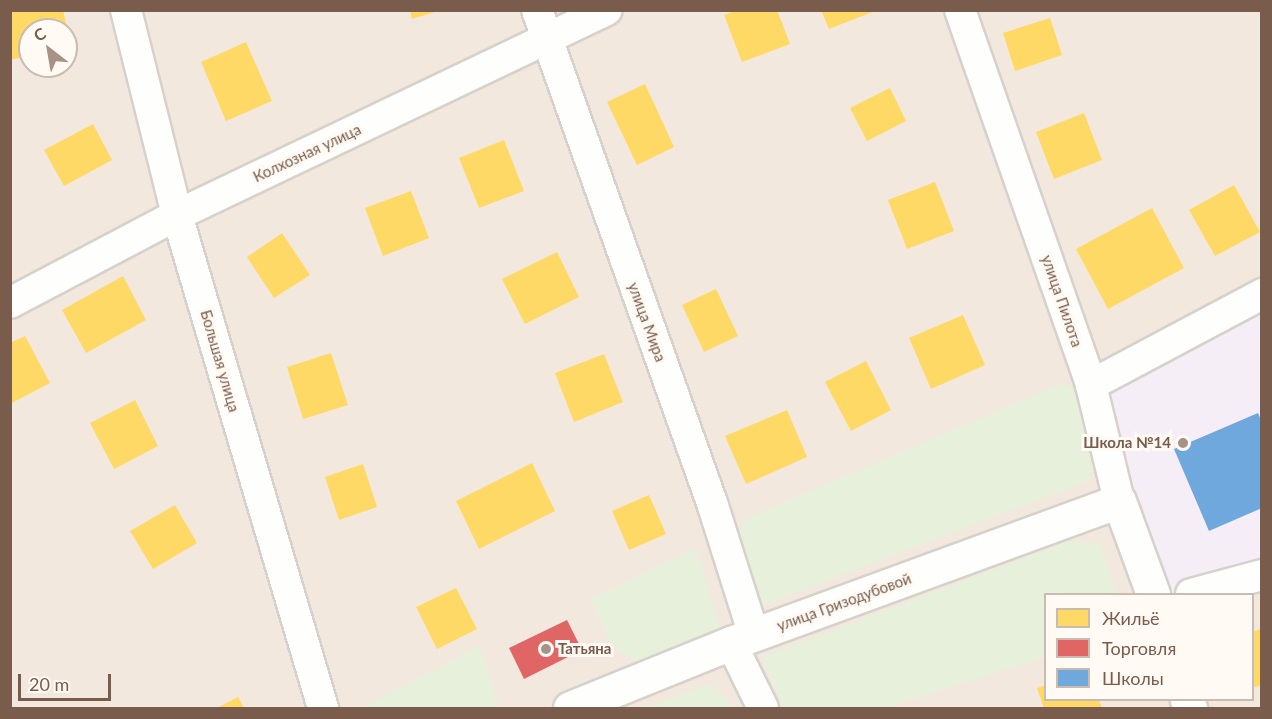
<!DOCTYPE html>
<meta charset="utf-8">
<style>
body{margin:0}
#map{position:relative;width:1272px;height:719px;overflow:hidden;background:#f9f5f0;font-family:Lato,sans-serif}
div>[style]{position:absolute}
.residential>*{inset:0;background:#f2e8de}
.education>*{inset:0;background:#f6eef6}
.green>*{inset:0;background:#e7f0db}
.homes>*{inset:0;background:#ffd966}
.shops>*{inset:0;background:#e06666}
.schools>*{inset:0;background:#6fa8dc}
.roads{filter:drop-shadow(2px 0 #d7d1cb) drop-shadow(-2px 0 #d7d1cb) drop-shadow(0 2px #d7d1cb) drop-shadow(0 -2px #d7d1cb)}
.minor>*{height:30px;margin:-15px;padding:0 15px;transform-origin:15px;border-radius:15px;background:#fefefd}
.tertiary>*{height:33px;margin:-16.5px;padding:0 16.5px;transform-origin:16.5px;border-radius:16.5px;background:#fefefd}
.dots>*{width:16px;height:16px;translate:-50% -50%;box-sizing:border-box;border:3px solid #fffaf3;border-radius:50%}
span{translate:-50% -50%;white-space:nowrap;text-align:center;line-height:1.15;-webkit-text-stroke:6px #fffaf3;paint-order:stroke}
.street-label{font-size:15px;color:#7a5c4d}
.poi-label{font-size:15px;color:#7a5c4d;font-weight:700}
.right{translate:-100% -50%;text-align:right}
.left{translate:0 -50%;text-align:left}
.frame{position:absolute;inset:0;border:12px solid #7a5c4d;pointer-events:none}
.legend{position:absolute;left:1044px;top:593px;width:210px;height:108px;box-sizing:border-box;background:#fffaf3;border:2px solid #cabbb1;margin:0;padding:8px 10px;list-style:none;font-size:18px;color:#7a5c4d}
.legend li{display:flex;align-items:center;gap:12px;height:30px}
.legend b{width:30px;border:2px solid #cabbb1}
.north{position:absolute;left:18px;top:18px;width:60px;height:60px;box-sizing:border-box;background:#fffaf3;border:2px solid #cabbb1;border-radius:50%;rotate:329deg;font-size:16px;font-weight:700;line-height:24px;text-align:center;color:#7a5c4d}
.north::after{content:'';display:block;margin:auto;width:21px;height:27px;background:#a69286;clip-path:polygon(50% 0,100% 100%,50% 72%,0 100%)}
.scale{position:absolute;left:18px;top:674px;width:93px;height:27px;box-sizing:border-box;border:3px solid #7a5c4d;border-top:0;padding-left:8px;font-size:18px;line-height:21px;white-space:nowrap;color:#7a5c4d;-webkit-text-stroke:4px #fffaf3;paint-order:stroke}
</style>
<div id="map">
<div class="residential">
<div style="clip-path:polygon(evenodd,11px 11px,1261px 11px,1261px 708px,11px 708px,11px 11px,30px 30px,66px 30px,66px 66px,30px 66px,30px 30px,11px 11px,1046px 594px,1252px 594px,1252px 700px,1046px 700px,1046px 594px)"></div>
</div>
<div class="education">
<div style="clip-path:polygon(1261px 294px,1261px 575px,1191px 594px,1153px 594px,1091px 385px)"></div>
</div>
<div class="green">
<div style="clip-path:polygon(1060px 384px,1078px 387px,1095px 458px,1090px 480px,755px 608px,734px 545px,743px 520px)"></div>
<div style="clip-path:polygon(1070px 541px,1101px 544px,1116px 594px,1046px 594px,1045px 657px,885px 708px,783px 708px,762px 657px)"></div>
<div style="clip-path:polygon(696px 548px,720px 630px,643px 663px,612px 648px,591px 599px)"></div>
<div style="clip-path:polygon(480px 646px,499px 708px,361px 708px)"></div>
<div style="clip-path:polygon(711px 684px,735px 708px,644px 708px)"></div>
</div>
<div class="homes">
<div style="clip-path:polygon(63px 10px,71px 46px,66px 48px,66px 30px,30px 30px,30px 55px,10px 60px,10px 11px)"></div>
<div style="clip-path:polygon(410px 10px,438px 10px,438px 11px,412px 19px)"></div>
<div style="clip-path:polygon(737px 10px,777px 10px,790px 44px,742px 62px,724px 15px)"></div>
<div style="clip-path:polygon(821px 10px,875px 10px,875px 11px,829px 29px)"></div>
<div style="clip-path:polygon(1050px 18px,1062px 55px,1015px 71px,1003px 33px)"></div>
<div style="clip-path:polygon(246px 42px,272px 101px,226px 121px,201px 62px)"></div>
<div style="clip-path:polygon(645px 84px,674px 147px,637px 165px,607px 102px)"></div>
<div style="clip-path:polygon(890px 88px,906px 121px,867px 141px,850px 108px)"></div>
<div style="clip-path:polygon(1084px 113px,1102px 160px,1054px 179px,1036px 132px)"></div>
<div style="clip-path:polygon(93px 124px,112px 160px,64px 186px,44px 150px)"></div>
<div style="clip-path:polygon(504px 140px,524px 191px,479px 208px,459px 158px)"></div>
<div style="clip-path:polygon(935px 182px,954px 231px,907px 249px,888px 200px)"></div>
<div style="clip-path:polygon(1234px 185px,1260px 232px,1215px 256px,1189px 210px)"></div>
<div style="clip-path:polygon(411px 191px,429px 238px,383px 256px,365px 208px)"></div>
<div style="clip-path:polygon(1152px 208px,1184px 268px,1108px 309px,1076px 249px)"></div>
<div style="clip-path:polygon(282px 233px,310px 275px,274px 298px,247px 257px)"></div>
<div style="clip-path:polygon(557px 252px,579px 297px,525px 324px,502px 279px)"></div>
<div style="clip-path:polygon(123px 276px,146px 320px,86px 353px,62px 310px)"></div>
<div style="clip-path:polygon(716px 289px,738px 336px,704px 352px,682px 305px)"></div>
<div style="clip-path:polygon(963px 315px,985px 365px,931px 389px,909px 338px)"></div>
<div style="clip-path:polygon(25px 336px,50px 383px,10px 404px,10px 343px)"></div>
<div style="clip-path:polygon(331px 353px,348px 405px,303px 419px,287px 367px)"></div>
<div style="clip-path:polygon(604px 354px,623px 402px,574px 422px,555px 373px)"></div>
<div style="clip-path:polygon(866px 361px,891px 410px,851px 431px,825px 382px)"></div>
<div style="clip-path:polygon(135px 400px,158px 446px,114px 469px,90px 423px)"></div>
<div style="clip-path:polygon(787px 410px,807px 457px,746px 484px,725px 436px)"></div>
<div style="clip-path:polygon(532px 463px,555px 511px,479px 549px,456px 501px)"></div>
<div style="clip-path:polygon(363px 464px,377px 507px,339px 520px,325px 477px)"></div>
<div style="clip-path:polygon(649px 495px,666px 534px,629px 550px,612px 511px)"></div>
<div style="clip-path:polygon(175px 505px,197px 543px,153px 569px,130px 531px)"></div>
<div style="clip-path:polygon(456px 588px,477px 629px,437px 649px,416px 607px)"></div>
<div style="clip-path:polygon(1260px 629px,1262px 685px,1252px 688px,1252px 632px)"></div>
<div style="clip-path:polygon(1046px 685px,1046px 700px,1099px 700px,1102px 708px,1044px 708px,1037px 688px)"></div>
<div style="clip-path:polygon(238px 697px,244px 708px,217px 708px)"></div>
</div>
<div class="shops">
<div style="clip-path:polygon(567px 620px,582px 650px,524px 679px,509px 648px)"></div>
</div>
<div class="schools">
<div style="clip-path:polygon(1258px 413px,1262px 422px,1262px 508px,1209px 531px,1174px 449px)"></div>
</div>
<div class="roads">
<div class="minor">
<div style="left:126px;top:10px;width:211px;rotate:76deg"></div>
<div style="left:177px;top:215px;width:514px;rotate:73.5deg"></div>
<div style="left:537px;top:10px;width:526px;rotate:70.46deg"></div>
<div style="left:713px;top:506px;width:135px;rotate:72.4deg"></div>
<div style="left:960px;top:10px;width:397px;rotate:70.7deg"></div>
<div style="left:1091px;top:385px;width:119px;rotate:76.4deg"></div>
<div style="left:10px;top:303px;width:189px;rotate:-27.8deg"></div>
<div style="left:177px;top:215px;width:476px;rotate:-25.5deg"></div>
<div style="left:1091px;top:385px;width:194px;rotate:-28deg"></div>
<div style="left:1191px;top:594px;width:73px;rotate:-15deg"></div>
<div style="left:731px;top:643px;width:72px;rotate:63.8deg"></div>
</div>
<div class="tertiary">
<div style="left:1187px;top:700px;width:9px;rotate:69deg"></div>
<div style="left:570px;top:708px;width:174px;rotate:-22deg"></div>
<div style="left:731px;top:643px;width:413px;rotate:-20.1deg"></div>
<div style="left:1119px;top:501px;width:99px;rotate:69.9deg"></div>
</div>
</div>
<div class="dots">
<div style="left:1183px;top:443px;background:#a69286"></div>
<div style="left:546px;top:649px;background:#a69286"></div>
</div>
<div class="street-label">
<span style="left:307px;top:153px;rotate:-25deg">Колхозная улица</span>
<span style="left:1062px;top:301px;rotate:71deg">улица Пилота</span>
<span style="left:647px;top:322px;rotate:70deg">улица Мира</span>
<span style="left:220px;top:361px;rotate:74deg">Большая улица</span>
<span style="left:844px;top:602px;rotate:-20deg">улица Гризодубовой</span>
</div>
<div class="poi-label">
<span class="right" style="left:1171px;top:443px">Школа №14</span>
<span class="left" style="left:558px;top:649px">Татьяна</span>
</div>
<div class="frame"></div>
<ul class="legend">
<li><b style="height:16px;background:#ffd966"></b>Жильё</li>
<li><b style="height:16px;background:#e06666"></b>Торговля</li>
<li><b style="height:16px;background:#6fa8dc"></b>Школы</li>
</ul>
<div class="north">С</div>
<div class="scale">20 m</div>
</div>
